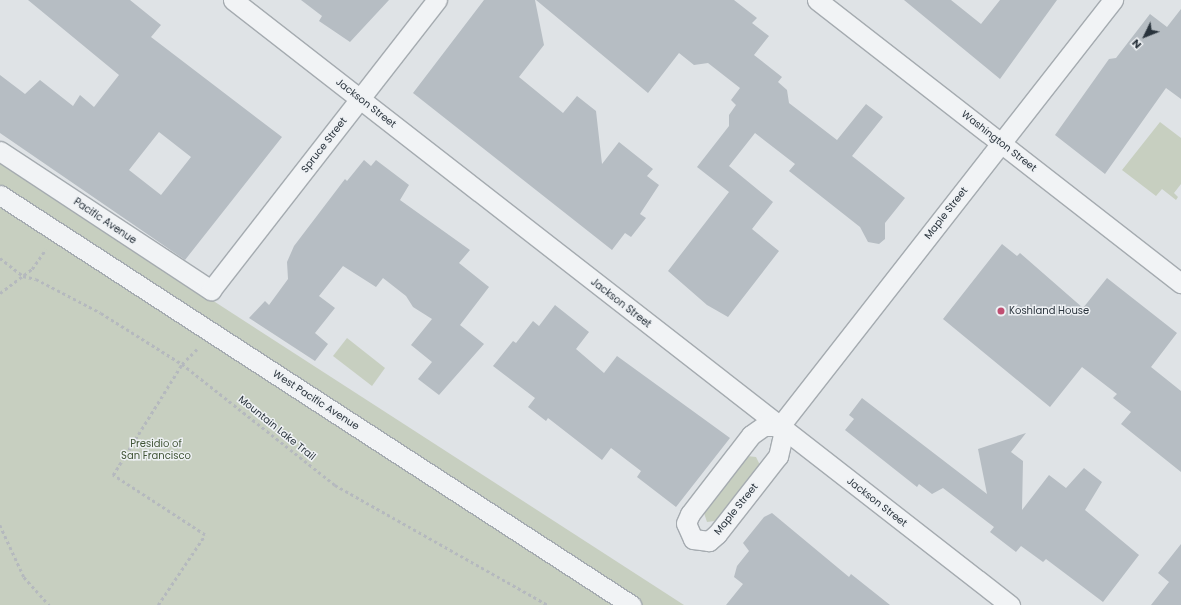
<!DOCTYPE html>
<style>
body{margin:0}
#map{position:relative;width:1181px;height:605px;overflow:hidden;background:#dfe3e6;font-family:Poppins,sans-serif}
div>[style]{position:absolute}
.green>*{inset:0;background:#c7cfc0}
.building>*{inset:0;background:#b6bdc3}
.path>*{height:2.5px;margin-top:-1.25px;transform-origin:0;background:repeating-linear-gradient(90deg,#b5b9be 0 3px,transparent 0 6px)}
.roads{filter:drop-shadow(1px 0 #a5abb0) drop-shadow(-1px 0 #a5abb0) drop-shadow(0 1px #a5abb0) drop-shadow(0 -1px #a5abb0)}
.street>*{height:19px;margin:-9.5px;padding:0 9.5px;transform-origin:9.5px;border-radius:9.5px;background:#f1f3f5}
.dots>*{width:11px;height:11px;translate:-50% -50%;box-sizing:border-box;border:2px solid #eef1f4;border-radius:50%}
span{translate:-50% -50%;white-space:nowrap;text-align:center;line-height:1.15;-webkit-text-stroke:3px #eef1f4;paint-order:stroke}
.street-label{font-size:10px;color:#29333c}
.poi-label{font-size:10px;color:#29333c}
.left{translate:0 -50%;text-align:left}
.park-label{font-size:10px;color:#425638}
.north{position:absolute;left:1125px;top:16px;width:40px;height:40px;-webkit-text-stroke:3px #eef1f4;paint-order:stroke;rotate:227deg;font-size:11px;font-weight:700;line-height:16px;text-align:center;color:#29333c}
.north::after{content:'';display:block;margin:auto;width:14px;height:18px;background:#29333c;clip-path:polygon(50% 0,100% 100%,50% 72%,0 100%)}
</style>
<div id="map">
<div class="green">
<div style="clip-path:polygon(1160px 122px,1181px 138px,1181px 184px,1174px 193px,1178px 197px,1176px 200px,1162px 189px,1156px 196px,1122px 170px)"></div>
<div style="clip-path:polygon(0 163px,684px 605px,0 605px)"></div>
<div style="clip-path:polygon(347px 338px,385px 368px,372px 386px,333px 356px)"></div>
<div style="clip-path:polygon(747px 456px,756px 457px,760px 465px,715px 521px,707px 522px,703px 510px)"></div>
</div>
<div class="building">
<div style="clip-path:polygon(evenodd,28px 0,130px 0,161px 25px,151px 37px,282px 137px,185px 260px,0 133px,0 75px,25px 94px,40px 80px,73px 106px,80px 95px,94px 107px,119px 75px,28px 0,159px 132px,191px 157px,161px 195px,129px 170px,159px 132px)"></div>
<div style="clip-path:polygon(301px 0,389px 0,350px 42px,319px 21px,322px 16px)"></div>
<div style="clip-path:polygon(484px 0,535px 0,544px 45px,519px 77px,563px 113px,577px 96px,596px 111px,602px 164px,619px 142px,653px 169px,647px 176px,659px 185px,640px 214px,646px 218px,631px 237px,625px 233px,612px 250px,413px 93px)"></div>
<div style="clip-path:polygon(536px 0,734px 0,757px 18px,752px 23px,769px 36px,754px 55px,782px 77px,778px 82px,787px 90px,789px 103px,837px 140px,866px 104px,883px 117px,852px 156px,905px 198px,885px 223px,885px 239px,879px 244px,868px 242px,860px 227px,789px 171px,795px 164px,755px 133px,729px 166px,773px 202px,752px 229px,779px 251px,728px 317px,707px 305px,668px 271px,729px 192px,697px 167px,729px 126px,729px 115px,736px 105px,731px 100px,740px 88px,708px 63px,694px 65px,679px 53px,648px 93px)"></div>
<div style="clip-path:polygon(904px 0,951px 0,981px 24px,1000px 0,1057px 0,1000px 79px)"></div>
<div style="clip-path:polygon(1181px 9px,1181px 99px,1166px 88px,1105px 174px,1055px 135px,1109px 59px,1116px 58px,1150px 14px,1167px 27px)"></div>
<div style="clip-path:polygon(364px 160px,371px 166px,376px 160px,409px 185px,400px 200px,470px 250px,459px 263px,489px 287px,460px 325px,484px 344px,439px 395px,418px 379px,432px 362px,411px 345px,432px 319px,413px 307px,406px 296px,383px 278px,376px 287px,343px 266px,319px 296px,335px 308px,315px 333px,328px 344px,315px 361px,249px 318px,265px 301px,269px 305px,288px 279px,287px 262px,294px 246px,345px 179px,347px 181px)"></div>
<div style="clip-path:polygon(1002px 244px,1017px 256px,1020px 253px,1083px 308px,1107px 278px,1177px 333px,1151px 367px,1181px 391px,1181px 472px,1121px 424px,1131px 412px,1113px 398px,1117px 394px,1082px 367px,1050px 407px,943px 319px)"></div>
<div style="clip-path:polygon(555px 305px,589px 332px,576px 349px,604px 373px,617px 356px,730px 438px,676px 507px,637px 477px,641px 471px,611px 448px,602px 460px,548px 418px,546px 421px,528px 407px,535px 398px,493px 366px,513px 341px,516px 343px,533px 321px,539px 326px)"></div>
<div style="clip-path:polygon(862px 398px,987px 494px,978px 449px,1026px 433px,1011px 452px,1023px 461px,1022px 510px,1049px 475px,1066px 488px,1084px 468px,1102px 482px,1085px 510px,1139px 555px,1103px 602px,1046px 559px,1043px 562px,1021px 546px,1016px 552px,990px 532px,994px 527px,943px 488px,932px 494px,919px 484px,917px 487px,845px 430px,854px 419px,849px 415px)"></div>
<div style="clip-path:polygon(772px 513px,849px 577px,851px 574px,890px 605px,726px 605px,743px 584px,734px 577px,737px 566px,749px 551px,743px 543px,764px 517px)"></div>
<div style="clip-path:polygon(1181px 544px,1181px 605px,1151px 605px,1169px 582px,1158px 573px)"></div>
</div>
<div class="path">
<div style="left:0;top:258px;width:29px;rotate:38deg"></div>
<div style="left:23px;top:276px;width:13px;rotate:13deg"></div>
<div style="left:36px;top:279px;width:73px;rotate:27.6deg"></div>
<div style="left:101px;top:313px;width:96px;rotate:32.2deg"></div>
<div style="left:182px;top:364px;width:195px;rotate:38.3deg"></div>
<div style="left:335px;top:485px;width:244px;rotate:29.4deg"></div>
<div style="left:0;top:293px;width:40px;rotate:-37deg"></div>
<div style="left:32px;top:269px;width:24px;rotate:-55deg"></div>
<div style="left:0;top:525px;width:57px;rotate:65.2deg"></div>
<div style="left:24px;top:577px;width:38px;rotate:48deg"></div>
<div style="left:158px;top:605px;width:84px;rotate:-56.1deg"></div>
<div style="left:205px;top:535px;width:110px;rotate:-146.9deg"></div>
<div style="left:113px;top:475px;width:131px;rotate:-58.1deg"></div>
<div style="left:182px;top:364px;width:21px;rotate:-45deg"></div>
</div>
<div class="roads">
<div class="street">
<div style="left:233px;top:0;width:985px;rotate:37.91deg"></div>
<div style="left:817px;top:0;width:461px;rotate:37.9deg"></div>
<div style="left:0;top:151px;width:253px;rotate:33.4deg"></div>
<div style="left:211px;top:290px;width:368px;rotate:-52.1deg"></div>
<div style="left:0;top:195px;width:753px;rotate:33.01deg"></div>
<div style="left:764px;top:426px;width:16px"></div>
<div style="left:780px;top:426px;width:9px;rotate:72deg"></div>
<div style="left:783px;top:435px;width:22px;rotate:103deg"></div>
<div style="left:778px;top:456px;width:99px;rotate:128deg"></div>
<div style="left:717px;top:534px;width:11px;rotate:139deg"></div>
<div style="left:709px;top:541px;width:16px;rotate:-173deg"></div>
<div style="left:693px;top:539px;width:17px;rotate:-114deg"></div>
<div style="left:686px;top:523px;width:10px;rotate:-66deg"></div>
<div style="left:690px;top:514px;width:100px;rotate:-52.3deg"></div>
<div style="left:751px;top:435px;width:16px;rotate:-35deg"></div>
<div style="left:780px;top:426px;width:541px;rotate:-51.99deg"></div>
</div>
</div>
<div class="dots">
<div style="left:1001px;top:311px;background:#c04f72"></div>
</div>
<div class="street-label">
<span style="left:366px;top:103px;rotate:38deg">Jackson Street</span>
<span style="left:999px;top:141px;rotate:38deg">Washington Street</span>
<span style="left:324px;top:145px;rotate:-52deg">Spruce Street</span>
<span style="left:946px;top:213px;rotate:-52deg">Maple Street</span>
<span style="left:105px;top:221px;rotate:34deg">Pacific Avenue</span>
<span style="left:621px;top:303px;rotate:38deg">Jackson Street</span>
<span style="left:316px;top:400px;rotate:33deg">West Pacific Avenue</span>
<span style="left:277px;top:428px;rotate:39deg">Mountain Lake Trail</span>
<span style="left:877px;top:502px;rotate:38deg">Jackson Street</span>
<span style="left:736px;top:509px;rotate:-51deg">Maple Street</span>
</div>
<div class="poi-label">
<span class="left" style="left:1009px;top:311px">Koshland House</span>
</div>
<div class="park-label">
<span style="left:156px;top:449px">Presidio of<br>San Francisco</span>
</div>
<div class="north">N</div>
</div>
